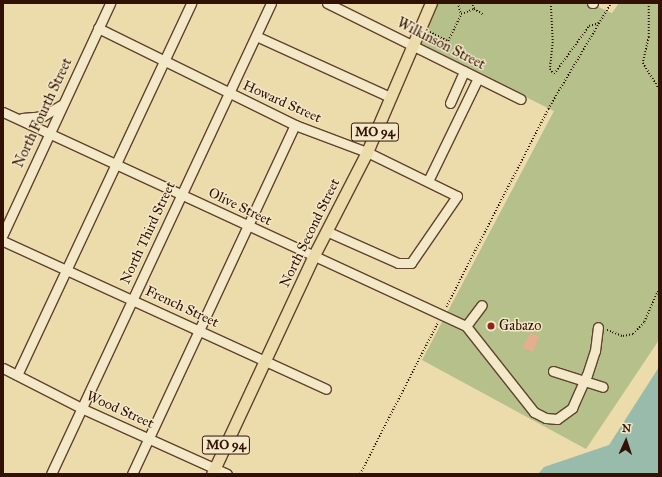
<!DOCTYPE html>
<style>
body{margin:0}
#map{position:relative;width:662px;height:477px;overflow:hidden;background:#ecdbab;font-family:"IM FELL Great Primer",serif}
div>[style]{position:absolute}
.green>*{inset:0;background:#b6c08a}
.water>*{inset:0;background:#99bbab}
.building>*{inset:0;background:#e5af8d}
.path>*{height:1.5px;margin-top:-0.75px;transform-origin:0;background:repeating-linear-gradient(90deg,#321004 0 1px,transparent 0 3px)}
.roads{filter:drop-shadow(1px 0 #60432e) drop-shadow(-1px 0 #60432e) drop-shadow(0 1px #60432e) drop-shadow(0 -1px #60432e)}
.minor>*{height:9px;margin:-4.5px;padding:0 4.5px;transform-origin:4.5px;border-radius:4.5px;background:#f3e8c8}
.major>*{height:11px;margin:-5.5px;padding:0 5.5px;transform-origin:5.5px;border-radius:5.5px;background:#ecdbab}
.dots>*{width:11px;height:11px;translate:-50% -50%;box-sizing:border-box;border:2px solid #f3e8c8;border-radius:50%}
span{translate:-50% -50%;white-space:nowrap;text-align:center;line-height:1.15;-webkit-text-stroke:3px #f3e8c8;paint-order:stroke}
.shield-label span{padding:1px 3px;background:#f3e8c8;border:1px solid;border-radius:3px;-webkit-text-stroke-width:0}
.shield-label{font-size:13px;color:#321004;font-weight:700}
.street-label{font-size:14px;color:#321004}
.poi-label{font-size:14px;color:#321004}
.left{translate:0 -50%;text-align:left}
.frame{position:absolute;inset:0;border:4px solid #321004;pointer-events:none}
.north{position:absolute;left:606px;top:421px;width:40px;height:40px;-webkit-text-stroke:3px #f3e8c8;paint-order:stroke;rotate:3deg;font-size:11px;font-weight:700;line-height:16px;text-align:center;color:#321004}
.north::after{content:'';display:block;margin:auto;width:14px;height:18px;background:#321004;clip-path:polygon(50% 0,100% 100%,50% 72%,0 100%)}
</style>
<div id="map">
<div class="green">
<div style="clip-path:polygon(436px 3px,589px 3px,612px 13px,619px 3px,659px 3px,659px 340px,586px 449px,422px 360px,554px 111px,417px 43px)"></div>
</div>
<div class="water">
<div style="clip-path:polygon(659px 367px,659px 474px,538px 474px,544px 467px,609px 445px)"></div>
</div>
<div class="building">
<div style="clip-path:polygon(530px 333px,539px 337px,533px 352px,523px 348px)"></div>
</div>
<div class="path">
<div style="left:458px;top:3px;width:11px;rotate:75deg"></div>
<div style="left:551px;top:3px;width:39px;rotate:87deg"></div>
<div style="left:553px;top:42px;width:27px;rotate:96deg"></div>
<div style="left:550px;top:69px;width:6px;rotate:51deg"></div>
<div style="left:554px;top:74px;width:59px;rotate:-53.9deg"></div>
<div style="left:589px;top:26px;width:10px;rotate:-17deg"></div>
<div style="left:649px;top:3px;width:34px;rotate:90deg"></div>
<div style="left:649px;top:37px;width:27px;rotate:103deg"></div>
<div style="left:643px;top:63px;width:31px;rotate:58deg"></div>
<div style="left:474px;top:9px;width:12px;rotate:31deg"></div>
<div style="left:430px;top:32px;width:20px;rotate:27deg"></div>
<div style="left:448px;top:41px;width:30px;rotate:-64deg"></div>
<div style="left:461px;top:14px;width:14px;rotate:-21deg"></div>
<div style="left:474px;top:9px;width:7px;rotate:-117deg"></div>
<div style="left:446px;top:307px;width:223px;rotate:-62.7deg"></div>
<div style="left:548px;top:109px;width:123px;rotate:-59.3deg"></div>
<div style="left:607px;top:330px;width:17px;rotate:21deg"></div>
<div style="left:623px;top:336px;width:10px;rotate:-11deg"></div>
<div style="left:633px;top:334px;width:16px;rotate:-47deg"></div>
<div style="left:644px;top:322px;width:36px;rotate:-66deg"></div>
<div style="left:360px;top:474px;width:171px;rotate:-62.8deg"></div>
</div>
<div class="roads">
<div class="minor">
<div style="left:327px;top:3px;width:216px;rotate:26.4deg"></div>
<div style="left:592px;top:3px;width:1px"></div>
<div style="left:98px;top:28px;width:220px;rotate:26.2deg"></div>
<div style="left:295px;top:125px;width:77px;rotate:20.6deg"></div>
<div style="left:367px;top:152px;width:100px;rotate:26.1deg"></div>
<div style="left:457px;top:196px;width:81px;rotate:124.5deg"></div>
<div style="left:411px;top:263px;width:13px;rotate:180deg"></div>
<div style="left:398px;top:263px;width:79px;rotate:-156deg"></div>
<div style="left:256px;top:36px;width:147px;rotate:24.5deg"></div>
<div style="left:450px;top:103px;width:35px;rotate:-66deg"></div>
<div style="left:3px;top:112px;width:510px;rotate:24.81deg"></div>
<div style="left:466px;top:326px;width:110px;rotate:51.7deg"></div>
<div style="left:534px;top:412px;width:13px;rotate:27deg"></div>
<div style="left:546px;top:418px;width:11px;rotate:5deg"></div>
<div style="left:557px;top:419px;width:19px;rotate:-36deg"></div>
<div style="left:572px;top:408px;width:36px;rotate:-66deg"></div>
<div style="left:587px;top:375px;width:25px;rotate:-72deg"></div>
<div style="left:595px;top:351px;width:24px;rotate:-83deg"></div>
<div style="left:22px;top:118px;width:21px;rotate:-5deg"></div>
<div style="left:43px;top:116px;width:21px;rotate:-31deg"></div>
<div style="left:428px;top:181px;width:114px;rotate:-64.1deg"></div>
<div style="left:3px;top:234px;width:255px;rotate:-65.1deg"></div>
<div style="left:3px;top:241px;width:355px;rotate:24.6deg"></div>
<div style="left:466px;top:326px;width:26px;rotate:-53deg"></div>
<div style="left:3px;top:368px;width:88px;rotate:27.1deg"></div>
<div style="left:81px;top:408px;width:160px;rotate:24.3deg"></div>
<div style="left:553px;top:371px;width:52px;rotate:17.7deg"></div>
<div style="left:17px;top:375px;width:411px;rotate:-64.9deg"></div>
<div style="left:51px;top:474px;width:520px;rotate:-64.96deg"></div>
<div style="left:132px;top:474px;width:385px;rotate:-65deg"></div>
</div>
<div class="major">
<div style="left:212px;top:474px;width:239px;rotate:-65deg"></div>
<div style="left:313px;top:257px;width:118px;rotate:-62.8deg"></div>
<div style="left:367px;top:152px;width:162px;rotate:-66.8deg"></div>
</div>
</div>
<div class="dots">
<div style="left:491px;top:326px;background:#8f2418"></div>
</div>
<div class="shield-label">
<span style="left:375px;top:132px">MO 94</span>
<span style="left:226px;top:445px">MO 94</span>
</div>
<div class="street-label">
<span style="left:441px;top:44px;rotate:27deg">Wilkinson Street</span>
<span style="left:282px;top:102px;rotate:24deg">Howard Street</span>
<span style="left:43px;top:113px;rotate:-65deg">North Fourth Street</span>
<span style="left:240px;top:207px;rotate:26deg">Olive Street</span>
<span style="left:148px;top:233px;rotate:-65deg">North Third Street</span>
<span style="left:310px;top:233px;rotate:-64deg">North Second Street</span>
<span style="left:182px;top:307px;rotate:25deg">French Street</span>
<span style="left:120px;top:410px;rotate:24deg">Wood Street</span>
</div>
<div class="poi-label">
<span class="left" style="left:499px;top:326px">Gabazo</span>
</div>
<div class="frame"></div>
<div class="north">N</div>
</div>
